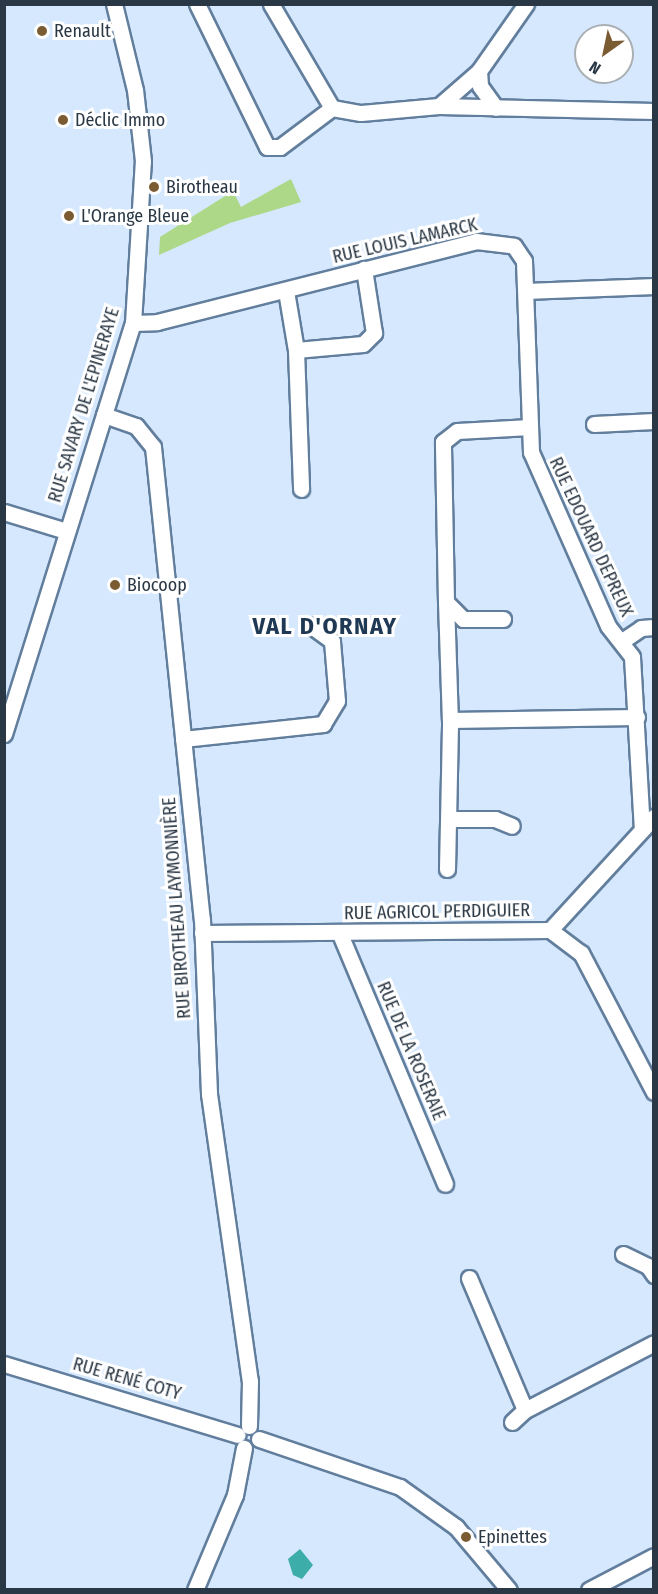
<!DOCTYPE html>
<meta charset="utf-8">
<style>
body{margin:0}
#map{position:relative;width:658px;height:1594px;overflow:hidden;background:#d5e8fd;font-family:"Fira Sans Condensed",sans-serif}
div>[style]{position:absolute}
.green>*{inset:0;background:#add888}
.water>*{inset:0;background:#3dada9}
.roads{filter:drop-shadow(2px 0 #627e9d) drop-shadow(-2px 0 #627e9d) drop-shadow(0 2px #627e9d) drop-shadow(0 -2px #627e9d)}
.minor>*{height:15px;margin:-7.5px;padding:0 7.5px;transform-origin:7.5px;border-radius:7.5px;background:#fff}
.dots>*{width:16px;height:16px;translate:-50% -50%;box-sizing:border-box;border:3px solid #fff;border-radius:50%}
span{translate:-50% -50%;white-space:nowrap;text-align:center;line-height:1.15;-webkit-text-stroke:6px #fff;paint-order:stroke}
.poi-label{font-size:18px;color:#2a3744}
.left{translate:0 -50%;text-align:left}
.street-label{font-size:18px;color:#2a3744}
.district-label{font-size:24px;color:#1f3954;font-weight:700;letter-spacing:1.5px}
.frame{position:absolute;inset:0;border:6px solid #2a3744;pointer-events:none}
.north{position:absolute;left:574px;top:24px;width:60px;height:60px;box-sizing:border-box;background:#fff;border:2px solid #aaafb4;border-radius:50%;rotate:213deg;font-size:16px;font-weight:700;line-height:24px;text-align:center;color:#2a3744}
.north::after{content:'';display:block;margin:auto;width:21px;height:27px;background:#7b5b31;clip-path:polygon(50% 0,100% 100%,50% 72%,0 100%)}
</style>
<div id="map">
<div class="green">
<div style="clip-path:polygon(291px 179px,301px 202px,230px 223px,159px 255px,160px 237px,233px 191px,241px 207px)"></div>
</div>
<div class="water">
<div style="clip-path:polygon(300px 1549px,313px 1565px,302px 1579px,293px 1575px,288px 1559px)"></div>
</div>
<div class="roads">
<div class="minor">
<div style="left:197px;top:4px;width:159px;rotate:63.9deg"></div>
<div style="left:267px;top:147px;width:13px"></div>
<div style="left:280px;top:147px;width:65px;rotate:-36.9deg"></div>
<div style="left:332px;top:108px;width:121px;rotate:-120.4deg"></div>
<div style="left:479px;top:71px;width:82px;rotate:-55deg"></div>
<div style="left:439px;top:106px;width:215px;rotate:1.3deg"></div>
<div style="left:332px;top:108px;width:29px;rotate:10deg"></div>
<div style="left:361px;top:113px;width:78px;rotate:-5.1deg"></div>
<div style="left:439px;top:106px;width:53px;rotate:-41.2deg"></div>
<div style="left:479px;top:71px;width:15px;rotate:86deg"></div>
<div style="left:480px;top:86px;width:27px;rotate:54deg"></div>
<div style="left:286px;top:291px;width:60px;rotate:80.4deg"></div>
<div style="left:296px;top:350px;width:67px;rotate:-5.1deg"></div>
<div style="left:363px;top:344px;width:16px;rotate:-45deg"></div>
<div style="left:374px;top:333px;width:65px;rotate:-98.9deg"></div>
<div style="left:526px;top:291px;width:128px;rotate:-2.2deg"></div>
<div style="left:133px;top:323px;width:24px;rotate:-2deg"></div>
<div style="left:157px;top:322px;width:329px;rotate:-14.2deg"></div>
<div style="left:476px;top:241px;width:38px;rotate:7deg"></div>
<div style="left:514px;top:246px;width:18px;rotate:56deg"></div>
<div style="left:524px;top:261px;width:191px;rotate:87.9deg"></div>
<div style="left:531px;top:452px;width:190px;rotate:66.1deg"></div>
<div style="left:608px;top:626px;width:39px;rotate:52deg"></div>
<div style="left:632px;top:657px;width:171px;rotate:86.7deg"></div>
<div style="left:296px;top:350px;width:139px;rotate:87.9deg"></div>
<div style="left:104px;top:415px;width:34px;rotate:19deg"></div>
<div style="left:136px;top:426px;width:27px;rotate:51deg"></div>
<div style="left:153px;top:447px;width:475px;rotate:84.1deg"></div>
<div style="left:202px;top:919px;width:175px;rotate:87.7deg"></div>
<div style="left:209px;top:1094px;width:290px;rotate:81.9deg"></div>
<div style="left:250px;top:1381px;width:45px;rotate:91.3deg"></div>
<div style="left:594px;top:424px;width:60px;rotate:-2.9deg"></div>
<div style="left:4px;top:512px;width:65px;rotate:17deg"></div>
<div style="left:446px;top:602px;width:118px;rotate:88.1deg"></div>
<div style="left:450px;top:720px;width:187px;rotate:-0.9deg"></div>
<div style="left:503px;top:619px;width:40px;rotate:180deg"></div>
<div style="left:463px;top:619px;width:24px;rotate:-135deg"></div>
<div style="left:446px;top:602px;width:160px;rotate:-91.1deg"></div>
<div style="left:443px;top:442px;width:18px;rotate:-38deg"></div>
<div style="left:457px;top:431px;width:73px;rotate:-3.1deg"></div>
<div style="left:622px;top:641px;width:23px;rotate:-34deg"></div>
<div style="left:641px;top:628px;width:13px;rotate:-4deg"></div>
<div style="left:4px;top:734px;width:431px;rotate:-72.6deg"></div>
<div style="left:133px;top:323px;width:162px;rotate:-86.5deg"></div>
<div style="left:143px;top:161px;width:71px;rotate:-96.4deg"></div>
<div style="left:135px;top:90px;width:89px;rotate:-103.7deg"></div>
<div style="left:183px;top:739px;width:141px;rotate:-6.1deg"></div>
<div style="left:323px;top:724px;width:27px;rotate:-59deg"></div>
<div style="left:337px;top:701px;width:60px;rotate:-94.8deg"></div>
<div style="left:332px;top:641px;width:26px;rotate:-144deg"></div>
<div style="left:450px;top:819px;width:45px"></div>
<div style="left:495px;top:819px;width:18px;rotate:22deg"></div>
<div style="left:447px;top:869px;width:149px;rotate:-88.8deg"></div>
<div style="left:550px;top:930px;width:154px;rotate:-47.4deg"></div>
<div style="left:202px;top:933px;width:348px;rotate:-0.5deg"></div>
<div style="left:550px;top:930px;width:39px;rotate:37deg"></div>
<div style="left:581px;top:953px;width:157px;rotate:62.3deg"></div>
<div style="left:340px;top:934px;width:271px;rotate:67.2deg"></div>
<div style="left:623px;top:1254px;width:28px;rotate:26deg"></div>
<div style="left:648px;top:1266px;width:11px;rotate:56deg"></div>
<div style="left:469px;top:1278px;width:143px;rotate:67deg"></div>
<div style="left:4px;top:1364px;width:244px;rotate:16.9deg"></div>
<div style="left:512px;top:1422px;width:18px;rotate:-43deg"></div>
<div style="left:525px;top:1410px;width:145px;rotate:-27.4deg"></div>
<div style="left:259px;top:1439px;width:149px;rotate:18.8deg"></div>
<div style="left:400px;top:1487px;width:69px;rotate:35.5deg"></div>
<div style="left:456px;top:1527px;width:82px;rotate:49.9deg"></div>
<div style="left:195px;top:1590px;width:103px;rotate:-67.2deg"></div>
<div style="left:235px;top:1495px;width:48px;rotate:-79.2deg"></div>
<div style="left:589px;top:1590px;width:73px;rotate:-27.6deg"></div>
</div>
</div>
<div class="dots">
<div style="left:42px;top:31px;background:#7b5b31"></div>
<div style="left:63px;top:120px;background:#7b5b31"></div>
<div style="left:154px;top:187px;background:#7b5b31"></div>
<div style="left:69px;top:216px;background:#7b5b31"></div>
<div style="left:115px;top:585px;background:#7b5b31"></div>
<div style="left:466px;top:1537px;background:#7b5b31"></div>
</div>
<div class="poi-label">
<span class="left" style="left:54px;top:31px">Renault</span>
<span class="left" style="left:75px;top:120px">Déclic Immo</span>
<span class="left" style="left:166px;top:187px">Birotheau</span>
<span class="left" style="left:81px;top:216px">L'Orange Bleue</span>
<span class="left" style="left:127px;top:585px">Biocoop</span>
<span class="left" style="left:478px;top:1537px">Epinettes</span>
</div>
<div class="street-label">
<span style="left:405px;top:241px;rotate:-13deg">RUE LOUIS LAMARCK</span>
<span style="left:84px;top:405px;rotate:-73deg">RUE SAVARY DE L'EPINERAYE</span>
<span style="left:591px;top:537px;rotate:65deg">RUE EDOUARD DEPREUX</span>
<span style="left:177px;top:908px;rotate:-94deg">RUE BIROTHEAU LAYMONNIÈRE</span>
<span style="left:437px;top:912px;rotate:-1deg">RUE AGRICOL PERDIGUIER</span>
<span style="left:411px;top:1051px;rotate:67deg">RUE DE LA ROSERAIE</span>
<span style="left:127px;top:1379px;rotate:16deg">RUE RENÉ COTY</span>
</div>
<div class="district-label">
<span style="left:325px;top:627px">VAL D'ORNAY</span>
</div>
<div class="frame"></div>
<div class="north">N</div>
</div>
